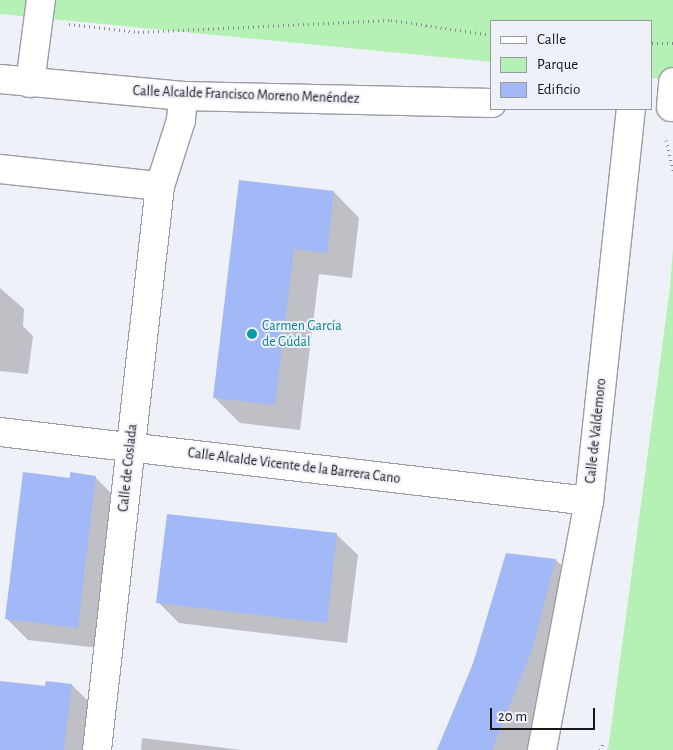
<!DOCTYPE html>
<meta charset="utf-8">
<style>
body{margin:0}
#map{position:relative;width:673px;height:750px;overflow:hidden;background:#eff1f8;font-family:"Alegreya Sans",sans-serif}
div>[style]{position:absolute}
.green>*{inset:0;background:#b5f1b4}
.shadow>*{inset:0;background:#0003}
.building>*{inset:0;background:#a3b8f6}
.path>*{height:3px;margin-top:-1.5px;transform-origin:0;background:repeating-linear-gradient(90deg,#87888d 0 1px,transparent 0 5px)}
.roads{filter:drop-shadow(1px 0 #9b9da3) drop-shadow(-1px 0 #9b9da3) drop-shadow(0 1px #9b9da3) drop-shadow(0 -1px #9b9da3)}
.minor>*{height:28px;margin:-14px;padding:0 14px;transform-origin:14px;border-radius:14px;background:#fff}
.dots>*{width:14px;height:14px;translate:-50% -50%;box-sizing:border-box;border:2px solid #eff1f8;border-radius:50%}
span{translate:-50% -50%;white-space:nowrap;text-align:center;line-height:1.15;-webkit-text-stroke:4px #eff1f8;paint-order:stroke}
.street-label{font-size:14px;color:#17171a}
.culture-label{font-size:14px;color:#0d838f}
.left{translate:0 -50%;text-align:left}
.legend{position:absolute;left:490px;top:20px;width:162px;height:90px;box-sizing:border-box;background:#eff1f8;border:1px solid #999a9f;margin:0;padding:6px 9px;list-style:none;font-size:15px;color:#17171a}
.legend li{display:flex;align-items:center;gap:10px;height:25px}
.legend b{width:25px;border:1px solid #999a9f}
.scale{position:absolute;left:490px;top:708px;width:105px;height:22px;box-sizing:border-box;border:2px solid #17171a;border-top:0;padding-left:6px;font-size:15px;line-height:18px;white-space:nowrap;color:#17171a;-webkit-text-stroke:4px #eff1f8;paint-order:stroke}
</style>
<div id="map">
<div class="green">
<div style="clip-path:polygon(0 0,673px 0,673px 80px,652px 78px,652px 21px,492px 21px,492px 62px,0 14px)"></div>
<div style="clip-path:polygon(673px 248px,673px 750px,608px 750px,670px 288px)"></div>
</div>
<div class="shadow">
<div style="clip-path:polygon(240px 181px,334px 192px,359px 218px,352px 278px,319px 274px,300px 430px,240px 423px,215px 398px)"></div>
<div style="clip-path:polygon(0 288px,24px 309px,23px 326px,33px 336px,28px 374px,0 371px)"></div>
<div style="clip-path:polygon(71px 474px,96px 478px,117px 499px,99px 648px,28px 640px,7px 619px)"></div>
<div style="clip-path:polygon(336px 534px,358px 555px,347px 643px,179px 623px,158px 602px)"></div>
<div style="clip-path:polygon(507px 554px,556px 560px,586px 590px,549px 716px,534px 750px,437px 750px,486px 632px)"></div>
<div style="clip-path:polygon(0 682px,46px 688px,72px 685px,93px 706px,87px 750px,0 750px)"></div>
<div style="clip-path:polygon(142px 738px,242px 750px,141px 750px)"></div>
</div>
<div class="building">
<div style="clip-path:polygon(239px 180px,334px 191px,327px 253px,294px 249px,275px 405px,213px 398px)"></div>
<div style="clip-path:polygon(23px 472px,70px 478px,70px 472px,96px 476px,78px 628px,5px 619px)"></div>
<div style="clip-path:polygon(167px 514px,337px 533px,327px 623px,156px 603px)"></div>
<div style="clip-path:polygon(506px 553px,556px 559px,532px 650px,492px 750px,437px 750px,472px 667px)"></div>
<div style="clip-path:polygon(0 681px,45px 686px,46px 681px,72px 684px,64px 750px,0 750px)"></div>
</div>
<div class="path">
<div style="left:69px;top:24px;width:69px;rotate:6.6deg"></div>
<div style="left:138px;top:32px;width:253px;rotate:-2.7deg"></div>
<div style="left:391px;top:20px;width:102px;rotate:8.4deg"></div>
<div style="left:652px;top:43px;width:21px"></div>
<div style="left:666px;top:140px;width:32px;rotate:77deg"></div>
<div style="left:600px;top:750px;width:8px;rotate:-67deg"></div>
</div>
<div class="roads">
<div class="minor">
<div style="left:0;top:79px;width:184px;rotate:5.3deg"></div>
<div style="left:183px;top:96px;width:309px;rotate:1.3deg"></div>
<div style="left:30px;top:83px;width:84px;rotate:-82.5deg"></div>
<div style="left:671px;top:107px;width:25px;rotate:-85deg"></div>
<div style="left:0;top:169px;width:161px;rotate:6.1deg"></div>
<div style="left:0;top:432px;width:593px;rotate:6.68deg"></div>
<div style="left:97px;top:750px;width:568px;rotate:-83.63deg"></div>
<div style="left:160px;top:186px;width:69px;rotate:-72.3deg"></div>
<div style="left:181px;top:120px;width:24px;rotate:-85deg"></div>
<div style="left:542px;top:750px;width:253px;rotate:-79.3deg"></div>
<div style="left:589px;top:501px;width:394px;rotate:-83.9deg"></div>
</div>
</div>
<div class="dots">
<div style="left:252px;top:334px;background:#0f9aa8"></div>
</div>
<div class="street-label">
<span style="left:246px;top:95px;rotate:2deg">Calle Alcalde Francisco Moreno Menéndez</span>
<span style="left:596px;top:431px;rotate:-84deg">Calle de Valdemoro</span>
<span style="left:294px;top:466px;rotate:7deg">Calle Alcalde Vicente de la Barrera Cano</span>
<span style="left:128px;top:468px;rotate:-84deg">Calle de Coslada</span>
</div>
<div class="culture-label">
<span class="left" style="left:262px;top:334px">Carmen García<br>de Gúdal</span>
</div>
<ul class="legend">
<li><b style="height:6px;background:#fff"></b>Calle</li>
<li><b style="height:14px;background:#b5f1b4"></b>Parque</li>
<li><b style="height:14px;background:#a3b8f6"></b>Edificio</li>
</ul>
<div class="scale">20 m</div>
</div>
